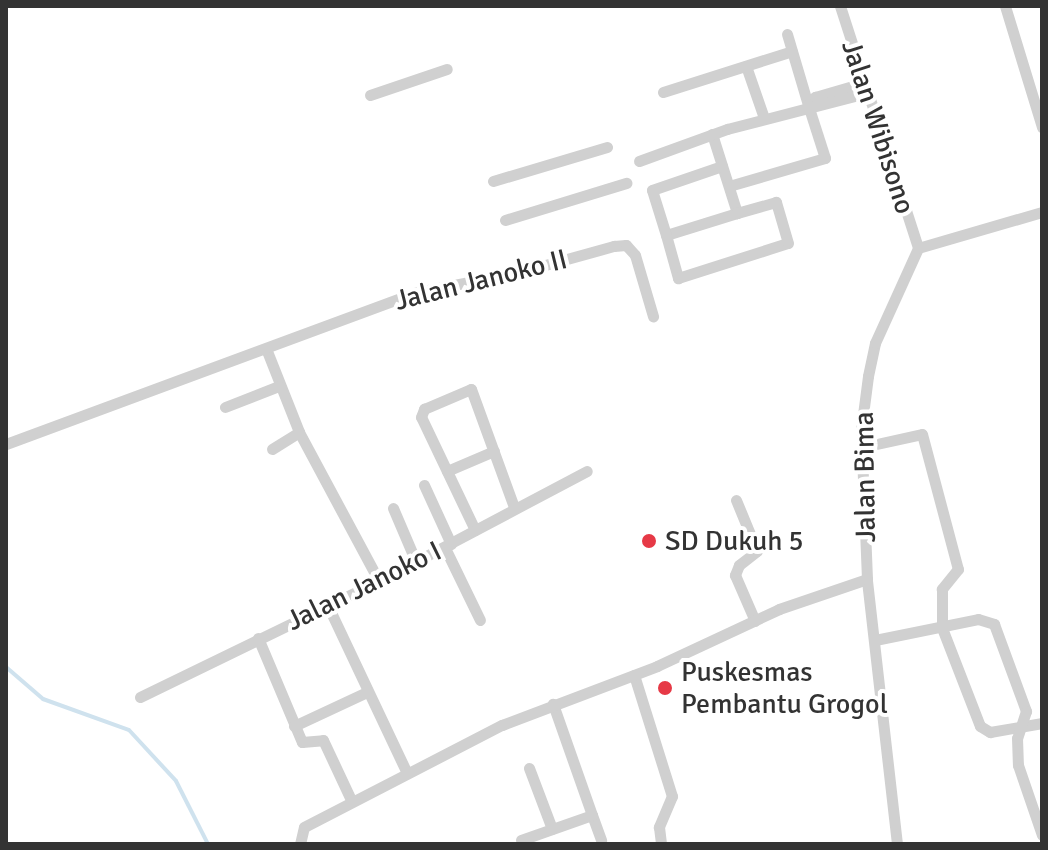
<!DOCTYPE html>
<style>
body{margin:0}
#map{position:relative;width:1048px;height:850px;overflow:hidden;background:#fff;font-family:Signika,sans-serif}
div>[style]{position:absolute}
.stream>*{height:4px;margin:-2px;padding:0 2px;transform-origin:2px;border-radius:2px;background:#cfe2ee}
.street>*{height:11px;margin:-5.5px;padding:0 5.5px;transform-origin:5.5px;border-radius:5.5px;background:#d0d0d0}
.dots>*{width:22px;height:22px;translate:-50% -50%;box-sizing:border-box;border:4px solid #fff;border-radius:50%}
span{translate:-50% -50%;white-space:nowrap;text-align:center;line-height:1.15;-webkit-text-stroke:8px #fff;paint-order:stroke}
.street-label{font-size:28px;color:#333}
.poi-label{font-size:28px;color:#333}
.left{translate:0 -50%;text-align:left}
.frame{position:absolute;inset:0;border:8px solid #333;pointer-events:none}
</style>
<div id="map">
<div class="stream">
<div style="left:6px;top:667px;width:49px;rotate:40.9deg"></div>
<div style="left:43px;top:699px;width:91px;rotate:19.8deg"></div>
<div style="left:129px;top:730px;width:69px;rotate:47.3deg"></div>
<div style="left:176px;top:781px;width:71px;rotate:63.1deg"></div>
</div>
<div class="street">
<div style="left:840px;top:6px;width:254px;rotate:72.1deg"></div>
<div style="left:1005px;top:6px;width:127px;rotate:73deg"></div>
<div style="left:787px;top:34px;width:74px;rotate:73.5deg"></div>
<div style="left:808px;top:105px;width:11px;rotate:-49deg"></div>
<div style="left:815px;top:97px;width:50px;rotate:-16.3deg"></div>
<div style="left:746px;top:66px;width:55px;rotate:70.9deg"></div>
<div style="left:663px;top:92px;width:135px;rotate:-17.6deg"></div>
<div style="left:370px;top:95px;width:81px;rotate:-18.7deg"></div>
<div style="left:712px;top:134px;width:83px;rotate:72.4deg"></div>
<div style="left:737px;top:213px;width:74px;rotate:162.8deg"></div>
<div style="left:666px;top:235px;width:45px;rotate:74.4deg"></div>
<div style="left:678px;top:278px;width:115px;rotate:-17.7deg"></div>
<div style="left:788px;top:243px;width:43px;rotate:-106.3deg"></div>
<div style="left:776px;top:202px;width:41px;rotate:164.2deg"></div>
<div style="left:639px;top:161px;width:94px;rotate:-20deg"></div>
<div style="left:727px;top:129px;width:144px;rotate:-14.5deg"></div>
<div style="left:493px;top:181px;width:119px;rotate:-16.6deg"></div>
<div style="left:729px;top:186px;width:100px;rotate:-16.3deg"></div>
<div style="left:825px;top:158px;width:56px;rotate:-107.8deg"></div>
<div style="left:505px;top:220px;width:127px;rotate:-17deg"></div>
<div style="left:666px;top:235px;width:47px;rotate:-107.3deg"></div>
<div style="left:652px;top:190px;width:74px;rotate:-18.9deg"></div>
<div style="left:267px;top:351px;width:87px;rotate:68.4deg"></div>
<div style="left:299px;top:432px;width:169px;rotate:61.8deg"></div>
<div style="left:225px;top:407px;width:58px;rotate:-21.3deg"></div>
<div style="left:6px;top:444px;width:439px;rotate:-20.3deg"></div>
<div style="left:418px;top:292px;width:104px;rotate:-11.1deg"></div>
<div style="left:520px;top:272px;width:98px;rotate:-15.5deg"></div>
<div style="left:614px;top:246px;width:12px;rotate:-5deg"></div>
<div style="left:626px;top:245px;width:13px;rotate:48deg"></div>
<div style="left:635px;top:255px;width:64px;rotate:73.6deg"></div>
<div style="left:863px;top:447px;width:60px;rotate:-12.4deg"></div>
<div style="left:922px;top:434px;width:140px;rotate:75.1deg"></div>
<div style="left:958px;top:569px;width:26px;rotate:129deg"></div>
<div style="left:942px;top:589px;width:39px;rotate:90deg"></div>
<div style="left:942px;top:628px;width:105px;rotate:68.8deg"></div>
<div style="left:980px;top:726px;width:12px;rotate:31deg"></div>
<div style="left:990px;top:732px;width:53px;rotate:-9.8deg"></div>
<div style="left:272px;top:449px;width:32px;rotate:-32deg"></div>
<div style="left:447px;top:471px;width:51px;rotate:-23.1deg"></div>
<div style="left:424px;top:485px;width:65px;rotate:65.4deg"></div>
<div style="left:736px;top:500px;width:55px;rotate:67.6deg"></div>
<div style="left:757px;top:551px;width:23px;rotate:142deg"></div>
<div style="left:739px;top:565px;width:11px;rotate:112deg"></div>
<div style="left:735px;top:575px;width:50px;rotate:66.5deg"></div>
<div style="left:393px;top:508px;width:59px;rotate:66.9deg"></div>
<div style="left:475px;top:530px;width:125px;rotate:-115.5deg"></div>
<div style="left:421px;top:417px;width:9px;rotate:-69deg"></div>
<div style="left:424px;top:409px;width:51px;rotate:-23.1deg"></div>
<div style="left:471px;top:389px;width:126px;rotate:70deg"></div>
<div style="left:445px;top:548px;width:80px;rotate:64.1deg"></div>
<div style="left:328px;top:606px;width:185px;rotate:64.7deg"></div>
<div style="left:258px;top:638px;width:113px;rotate:67.1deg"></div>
<div style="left:302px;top:742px;width:21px;rotate:-5deg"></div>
<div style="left:323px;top:740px;width:68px;rotate:64.9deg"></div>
<div style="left:875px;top:640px;width:105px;rotate:-11.5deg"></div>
<div style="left:978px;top:619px;width:17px;rotate:17deg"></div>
<div style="left:994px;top:624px;width:93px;rotate:69.8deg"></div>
<div style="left:1026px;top:711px;width:28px;rotate:108deg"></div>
<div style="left:1017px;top:738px;width:27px;rotate:88deg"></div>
<div style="left:1018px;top:765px;width:74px;rotate:71.1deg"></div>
<div style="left:634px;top:675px;width:127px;rotate:72.6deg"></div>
<div style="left:672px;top:796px;width:34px;rotate:113deg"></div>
<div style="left:659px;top:827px;width:17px;rotate:83deg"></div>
<div style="left:140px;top:697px;width:266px;rotate:-25.9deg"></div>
<div style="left:379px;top:581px;width:235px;rotate:-27.9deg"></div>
<div style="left:294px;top:726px;width:81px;rotate:-25deg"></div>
<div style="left:529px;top:768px;width:65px;rotate:69.3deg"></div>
<div style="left:592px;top:815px;width:27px;rotate:70deg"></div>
<div style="left:521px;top:840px;width:75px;rotate:-19.4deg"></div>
<div style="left:592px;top:815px;width:118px;rotate:-109.4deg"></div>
<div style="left:300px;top:844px;width:17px;rotate:-77deg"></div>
<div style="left:304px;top:827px;width:223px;rotate:-27.3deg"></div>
<div style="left:502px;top:725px;width:166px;rotate:-20.8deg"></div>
<div style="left:657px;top:666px;width:135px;rotate:-25deg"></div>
<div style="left:779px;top:609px;width:93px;rotate:-18.8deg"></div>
<div style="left:897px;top:844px;width:267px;rotate:-96.5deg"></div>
<div style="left:867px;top:579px;width:149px;rotate:-92.3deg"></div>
<div style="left:861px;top:430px;width:54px;rotate:-82.6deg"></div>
<div style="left:868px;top:376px;width:34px;rotate:-78deg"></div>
<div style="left:875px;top:343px;width:104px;rotate:-65.6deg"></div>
<div style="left:918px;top:248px;width:129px;rotate:-16.2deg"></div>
</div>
<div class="dots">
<div style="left:649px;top:541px;background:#e63946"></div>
<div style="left:665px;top:688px;background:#e63946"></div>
</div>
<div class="street-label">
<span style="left:878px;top:127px;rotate:72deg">Jalan Wibisono</span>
<span style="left:481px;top:280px;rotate:-14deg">Jalan Janoko II</span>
<span style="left:865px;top:477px;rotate:-91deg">Jalan Bima</span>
<span style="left:364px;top:586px;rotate:-26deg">Jalan Janoko I</span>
</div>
<div class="poi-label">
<span class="left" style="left:665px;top:541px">SD Dukuh 5</span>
<span class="left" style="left:681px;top:688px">Puskesmas<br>Pembantu Grogol</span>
</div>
<div class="frame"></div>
</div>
